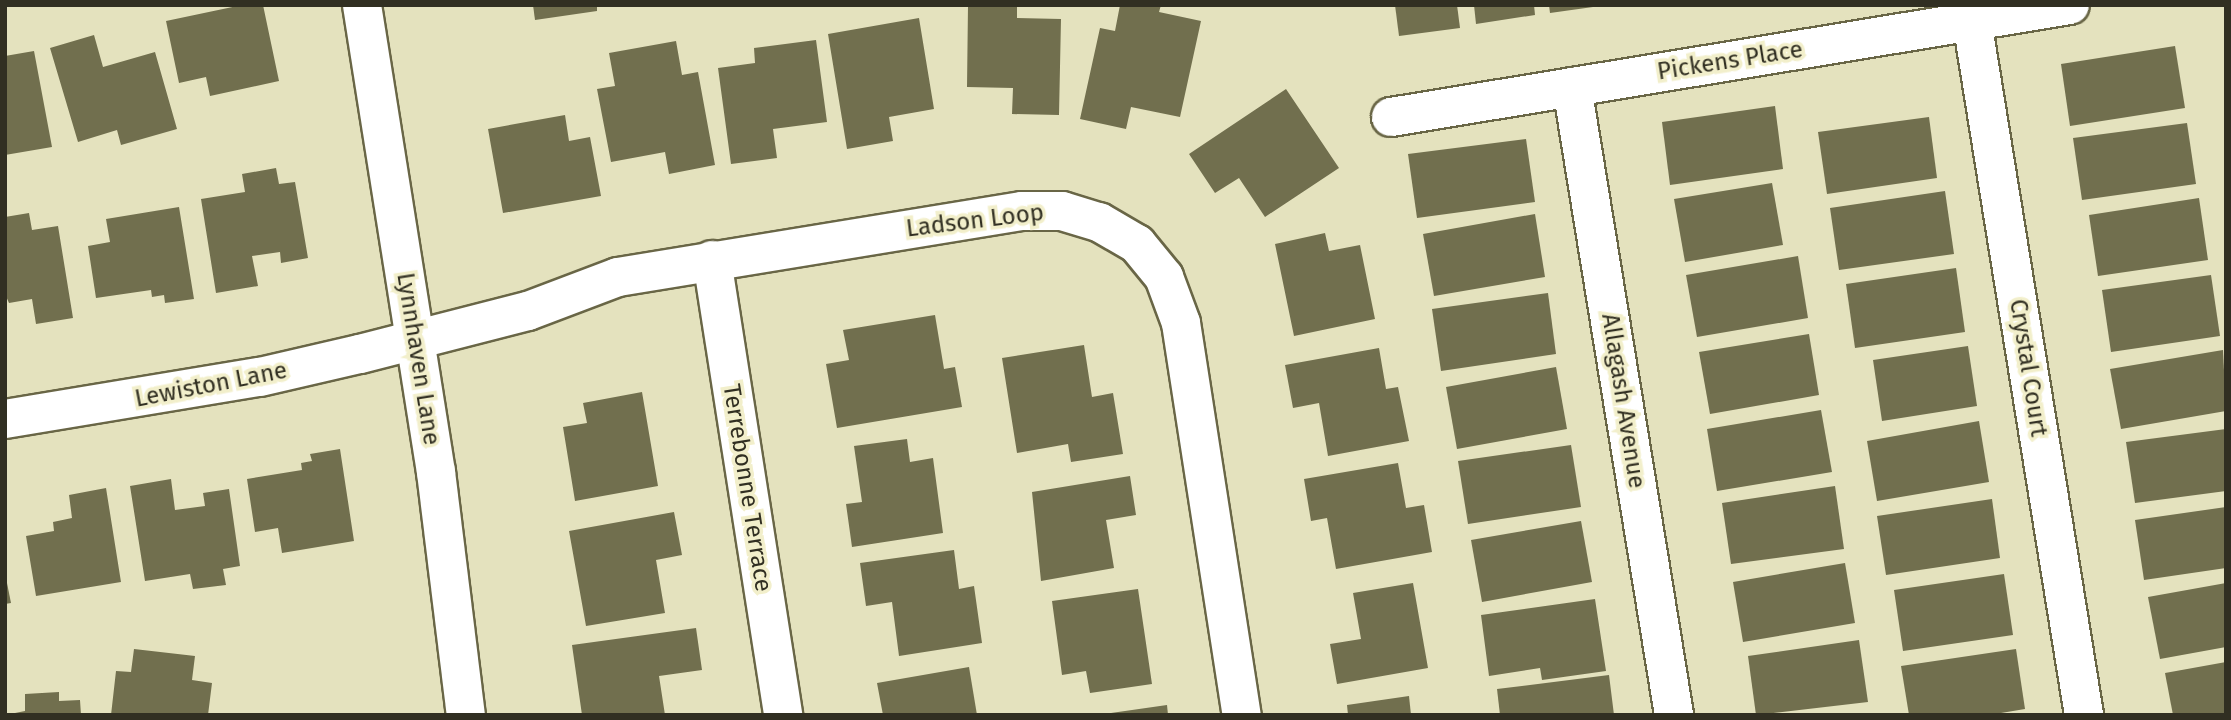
<!DOCTYPE html>
<style>
body{margin:0}
#map{position:relative;width:2231px;height:720px;overflow:hidden;background:#e4e2be;font-family:"Fira Sans",sans-serif}
div>[style]{position:absolute}
.building>*{inset:0;background:#716f4e}
.roads{filter:drop-shadow(2px 0 #696646) drop-shadow(-2px 0 #696646) drop-shadow(0 2px #696646) drop-shadow(0 -2px #696646)}
.street>*{height:38px;margin:-19px;padding:0 19px;transform-origin:19px;border-radius:19px;background:#fff}
.secondary>*{height:38px;margin:-19px;padding:0 19px;transform-origin:19px;border-radius:19px;background:#fff}
span{translate:-50% -50%;white-space:nowrap;text-align:center;line-height:1.15;-webkit-text-stroke:7px #f2efcb;paint-order:stroke}
.street-label{font-size:24px;color:#312f22}
.frame{position:absolute;inset:0;border:7px solid #312f22;pointer-events:none}
</style>
<div id="map">
<div class="building">
<div style="clip-path:polygon(242px 5px,263px 5px,279px 81px,210px 96px,206px 77px,179px 83px,166px 21px)"></div>
<div style="clip-path:polygon(533px 5px,597px 5px,597px 11px,535px 20px)"></div>
<div style="clip-path:polygon(968px 5px,1017px 5px,1017px 18px,1061px 19px,1059px 115px,1012px 114px,1013px 88px,967px 87px)"></div>
<div style="clip-path:polygon(1120px 5px,1161px 5px,1159px 12px,1201px 21px,1180px 117px,1131px 107px,1126px 129px,1080px 119px,1100px 28px,1115px 31px)"></div>
<div style="clip-path:polygon(1395px 5px,1457px 5px,1460px 28px,1399px 36px)"></div>
<div style="clip-path:polygon(1474px 5px,1534px 5px,1535px 15px,1476px 24px)"></div>
<div style="clip-path:polygon(1549px 5px,1593px 5px,1593px 7px,1550px 13px)"></div>
<div style="clip-path:polygon(919px 18px,934px 109px,889px 117px,893px 141px,847px 149px,828px 34px)"></div>
<div style="clip-path:polygon(94px 35px,103px 67px,155px 52px,177px 129px,121px 145px,117px 130px,78px 142px,50px 48px)"></div>
<div style="clip-path:polygon(816px 40px,827px 122px,773px 129px,777px 158px,731px 164px,718px 68px,755px 63px,754px 48px)"></div>
<div style="clip-path:polygon(676px 41px,682px 75px,698px 72px,715px 165px,669px 174px,665px 152px,611px 162px,597px 89px,615px 86px,609px 53px)"></div>
<div style="clip-path:polygon(2175px 46px,2185px 108px,2070px 126px,2061px 64px)"></div>
<div style="clip-path:polygon(34px 51px,52px 147px,5px 155px,5px 56px)"></div>
<div style="clip-path:polygon(1286px 89px,1339px 168px,1265px 217px,1239px 178px,1215px 193px,1189px 154px)"></div>
<div style="clip-path:polygon(1775px 106px,1783px 169px,1670px 185px,1662px 122px)"></div>
<div style="clip-path:polygon(565px 115px,569px 141px,590px 137px,601px 196px,503px 213px,488px 129px)"></div>
<div style="clip-path:polygon(1929px 117px,1937px 178px,1827px 194px,1818px 132px)"></div>
<div style="clip-path:polygon(2187px 123px,2196px 184px,2082px 200px,2073px 138px)"></div>
<div style="clip-path:polygon(1526px 139px,1535px 202px,1417px 218px,1408px 154px)"></div>
<div style="clip-path:polygon(276px 168px,279px 184px,295px 182px,308px 258px,281px 263px,280px 252px,252px 256px,258px 286px,216px 293px,201px 199px,245px 192px,242px 174px)"></div>
<div style="clip-path:polygon(1772px 183px,1783px 245px,1685px 262px,1674px 199px)"></div>
<div style="clip-path:polygon(1945px 191px,1954px 254px,1839px 270px,1830px 208px)"></div>
<div style="clip-path:polygon(2199px 198px,2208px 260px,2098px 276px,2089px 215px)"></div>
<div style="clip-path:polygon(179px 207px,194px 299px,165px 303px,164px 295px,152px 297px,151px 290px,96px 298px,88px 246px,110px 242px,106px 219px)"></div>
<div style="clip-path:polygon(29px 213px,32px 230px,58px 226px,73px 318px,36px 324px,32px 299px,9px 303px,5px 294px,5px 217px)"></div>
<div style="clip-path:polygon(1535px 214px,1545px 277px,1434px 296px,1423px 234px)"></div>
<div style="clip-path:polygon(1325px 233px,1329px 251px,1360px 245px,1375px 319px,1294px 336px,1275px 244px)"></div>
<div style="clip-path:polygon(1798px 256px,1808px 318px,1697px 337px,1686px 275px)"></div>
<div style="clip-path:polygon(1956px 268px,1965px 332px,1855px 348px,1846px 284px)"></div>
<div style="clip-path:polygon(2211px 275px,2220px 336px,2111px 352px,2102px 290px)"></div>
<div style="clip-path:polygon(1548px 293px,1556px 354px,1441px 371px,1432px 309px)"></div>
<div style="clip-path:polygon(935px 315px,944px 369px,955px 367px,962px 407px,837px 428px,826px 364px,849px 360px,843px 330px)"></div>
<div style="clip-path:polygon(1809px 334px,1819px 395px,1710px 414px,1699px 352px)"></div>
<div style="clip-path:polygon(1084px 345px,1092px 397px,1113px 393px,1123px 454px,1071px 462px,1068px 444px,1017px 453px,1002px 358px)"></div>
<div style="clip-path:polygon(1968px 346px,1977px 406px,1882px 421px,1873px 360px)"></div>
<div style="clip-path:polygon(1379px 348px,1386px 389px,1398px 387px,1409px 441px,1328px 456px,1319px 403px,1293px 408px,1285px 365px)"></div>
<div style="clip-path:polygon(2223px 350px,2226px 411px,2121px 429px,2110px 369px)"></div>
<div style="clip-path:polygon(1556px 367px,1567px 429px,1457px 449px,1446px 387px)"></div>
<div style="clip-path:polygon(642px 392px,658px 486px,575px 501px,563px 427px,587px 423px,583px 403px)"></div>
<div style="clip-path:polygon(1821px 410px,1832px 472px,1717px 491px,1707px 429px)"></div>
<div style="clip-path:polygon(1979px 421px,1989px 482px,1877px 501px,1867px 441px)"></div>
<div style="clip-path:polygon(2226px 429px,2226px 491px,2135px 503px,2126px 442px)"></div>
<div style="clip-path:polygon(907px 439px,910px 462px,933px 458px,943px 533px,852px 547px,846px 504px,862px 502px,854px 446px)"></div>
<div style="clip-path:polygon(1571px 445px,1581px 507px,1468px 524px,1458px 461px)"></div>
<div style="clip-path:polygon(340px 449px,354px 541px,282px 553px,278px 528px,255px 532px,247px 479px,302px 470px,301px 463px,312px 461px,310px 454px)"></div>
<div style="clip-path:polygon(1398px 463px,1406px 508px,1424px 505px,1432px 552px,1336px 569px,1327px 518px,1311px 521px,1304px 479px)"></div>
<div style="clip-path:polygon(1130px 476px,1136px 515px,1106px 520px,1114px 568px,1041px 581px,1032px 492px)"></div>
<div style="clip-path:polygon(171px 479px,175px 510px,205px 506px,203px 493px,229px 489px,240px 566px,223px 569px,226px 585px,193px 589px,190px 574px,145px 581px,130px 486px)"></div>
<div style="clip-path:polygon(1835px 486px,1844px 549px,1731px 564px,1722px 503px)"></div>
<div style="clip-path:polygon(106px 488px,121px 582px,36px 596px,26px 536px,54px 531px,53px 522px,72px 518px,69px 495px)"></div>
<div style="clip-path:polygon(1992px 499px,2000px 558px,1886px 575px,1877px 516px)"></div>
<div style="clip-path:polygon(2226px 507px,2226px 568px,2144px 580px,2135px 520px)"></div>
<div style="clip-path:polygon(674px 512px,682px 555px,656px 560px,665px 613px,586px 626px,569px 531px)"></div>
<div style="clip-path:polygon(1581px 521px,1592px 582px,1482px 602px,1471px 540px)"></div>
<div style="clip-path:polygon(954px 550px,959px 589px,974px 586px,982px 643px,899px 656px,892px 602px,866px 606px,860px 563px)"></div>
<div style="clip-path:polygon(1845px 563px,1855px 623px,1743px 642px,1733px 582px)"></div>
<div style="clip-path:polygon(5px 573px,11px 603px,5px 604px)"></div>
<div style="clip-path:polygon(2004px 574px,2013px 635px,1903px 651px,1894px 590px)"></div>
<div style="clip-path:polygon(1413px 583px,1428px 668px,1337px 684px,1330px 644px,1361px 639px,1353px 593px)"></div>
<div style="clip-path:polygon(2226px 583px,2226px 647px,2160px 659px,2148px 597px)"></div>
<div style="clip-path:polygon(1138px 589px,1152px 684px,1090px 693px,1086px 671px,1062px 675px,1052px 601px)"></div>
<div style="clip-path:polygon(1595px 599px,1606px 671px,1542px 680px,1540px 668px,1489px 676px,1481px 615px)"></div>
<div style="clip-path:polygon(696px 628px,702px 670px,659px 676px,665px 715px,582px 715px,572px 645px)"></div>
<div style="clip-path:polygon(1859px 640px,1868px 702px,1756px 715px,1748px 656px)"></div>
<div style="clip-path:polygon(134px 649px,195px 656px,192px 680px,212px 683px,208px 715px,111px 715px,116px 671px,131px 672px)"></div>
<div style="clip-path:polygon(2016px 649px,2025px 709px,1989px 715px,1909px 715px,1901px 666px)"></div>
<div style="clip-path:polygon(2226px 662px,2226px 715px,2173px 715px,2165px 673px)"></div>
<div style="clip-path:polygon(969px 667px,977px 715px,883px 715px,877px 683px)"></div>
<div style="clip-path:polygon(1609px 675px,1614px 715px,1500px 715px,1497px 689px)"></div>
<div style="clip-path:polygon(59px 692px,59px 701px,80px 700px,81px 715px,5px 715px,25px 711px,25px 694px)"></div>
<div style="clip-path:polygon(1409px 696px,1411px 715px,1348px 715px,1347px 705px)"></div>
<div style="clip-path:polygon(1167px 705px,1168px 715px,1111px 715px,1111px 713px)"></div>
</div>
<div class="roads">
<div class="street">
<div style="left:1972px;top:21px;width:703px;rotate:80.83deg"></div>
<div style="left:1572px;top:87px;width:636px;rotate:80.77deg"></div>
<div style="left:1391px;top:117px;width:688px;rotate:-9.37deg"></div>
<div style="left:712px;top:260px;width:461px;rotate:81.1deg"></div>
<div style="left:5px;top:419px;width:258px;rotate:-9.4deg"></div>
<div style="left:260px;top:377px;width:103px;rotate:-13deg"></div>
<div style="left:360px;top:354px;width:173px;rotate:-14.4deg"></div>
<div style="left:528px;top:311px;width:96px;rotate:-20.7deg"></div>
<div style="left:618px;top:277px;width:409px;rotate:-9.3deg"></div>
<div style="left:1022px;top:211px;width:40px"></div>
<div style="left:1062px;top:211px;width:39px;rotate:17deg"></div>
<div style="left:1099px;top:222px;width:44px;rotate:30.1deg"></div>
<div style="left:1137px;top:244px;width:43px;rotate:50.7deg"></div>
<div style="left:1164px;top:277px;width:49px;rotate:69.7deg"></div>
<div style="left:1181px;top:323px;width:397px;rotate:81.2deg"></div>
</div>
<div class="secondary">
<div style="left:362px;top:5px;width:473px;rotate:81deg"></div>
<div style="left:436px;top:472px;width:245px;rotate:83deg"></div>
</div>
</div>
<div class="street-label">
<span style="left:1730px;top:61px;rotate:-9deg">Pickens Place</span>
<span style="left:975px;top:221px;rotate:-7deg">Ladson Loop</span>
<span style="left:418px;top:359px;rotate:81deg">Lynnhaven Lane</span>
<span style="left:2028px;top:368px;rotate:81deg">Crystal Court</span>
<span style="left:211px;top:385px;rotate:-11deg">Lewiston Lane</span>
<span style="left:1623px;top:401px;rotate:81deg">Allagash Avenue</span>
<span style="left:747px;top:488px;rotate:81deg">Terrebonne Terrace</span>
</div>
<div class="frame"></div>
</div>
